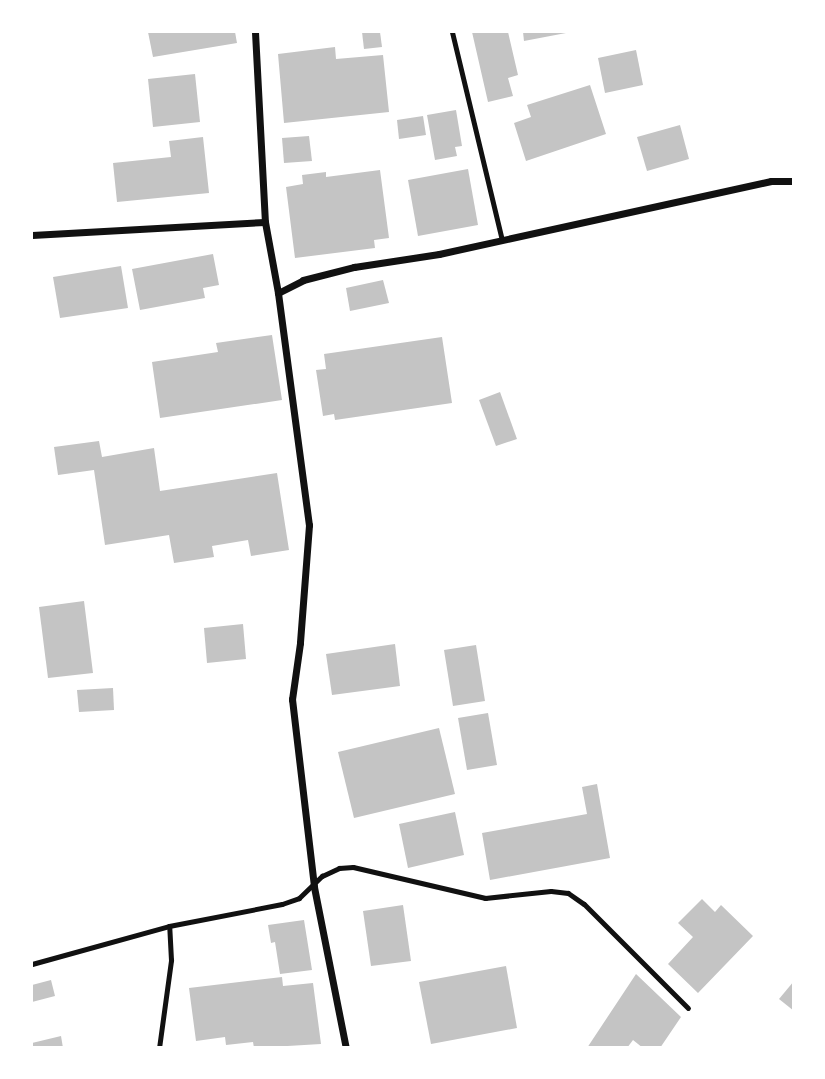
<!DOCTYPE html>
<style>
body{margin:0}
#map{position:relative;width:825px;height:1079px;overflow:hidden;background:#fff;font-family:Overpass,sans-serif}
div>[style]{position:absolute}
.building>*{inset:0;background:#c4c4c4}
.service>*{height:5px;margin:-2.5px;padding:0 2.5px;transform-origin:2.5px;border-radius:2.5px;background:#111}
.minor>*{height:7px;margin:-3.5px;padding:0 3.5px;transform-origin:3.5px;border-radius:3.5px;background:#111}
span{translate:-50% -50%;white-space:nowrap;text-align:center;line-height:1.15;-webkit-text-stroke:5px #fff;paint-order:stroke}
.frame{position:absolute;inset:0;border:33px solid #fff;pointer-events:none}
</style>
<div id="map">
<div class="building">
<div style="clip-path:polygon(148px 32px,235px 32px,237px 43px,153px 57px)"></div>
<div style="clip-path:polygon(362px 32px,380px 32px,382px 47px,364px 49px)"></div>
<div style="clip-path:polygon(472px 32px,508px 32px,518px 75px,508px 78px,513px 96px,488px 102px)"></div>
<div style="clip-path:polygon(523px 32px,566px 32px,566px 33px,524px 41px)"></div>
<div style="clip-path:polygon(335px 47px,336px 59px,383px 55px,389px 112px,284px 123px,278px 54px)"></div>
<div style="clip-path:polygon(636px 50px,643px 85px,605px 93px,598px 58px)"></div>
<div style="clip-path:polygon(195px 74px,200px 122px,153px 127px,148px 79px)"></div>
<div style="clip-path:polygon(590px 85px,606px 134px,526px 161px,514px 123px,531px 117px,527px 105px)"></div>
<div style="clip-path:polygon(456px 110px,462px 146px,455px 147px,457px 156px,435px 160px,427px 115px)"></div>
<div style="clip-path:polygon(423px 116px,426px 135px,399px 139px,397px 120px)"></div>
<div style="clip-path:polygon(680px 125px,689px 159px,647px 171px,637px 137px)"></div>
<div style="clip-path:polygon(309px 136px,312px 161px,284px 163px,282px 138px)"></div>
<div style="clip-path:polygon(203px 137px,209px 193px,117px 202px,113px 163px,171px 157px,169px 141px)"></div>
<div style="clip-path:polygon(468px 169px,478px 225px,418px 236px,408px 180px)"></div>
<div style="clip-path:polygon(380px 170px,389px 238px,374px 240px,375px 248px,295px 258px,286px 187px,303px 184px,302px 175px,326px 172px,326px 177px)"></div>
<div style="clip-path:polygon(213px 254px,219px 285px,203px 288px,205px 298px,140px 310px,132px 269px)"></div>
<div style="clip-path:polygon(121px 266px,128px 308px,60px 318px,53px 277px)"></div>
<div style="clip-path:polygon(383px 280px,389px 303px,350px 311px,346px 288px)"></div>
<div style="clip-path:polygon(272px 335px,282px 400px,160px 418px,152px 362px,218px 352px,216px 343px)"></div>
<div style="clip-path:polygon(442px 337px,452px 403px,335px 420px,334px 414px,323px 416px,316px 370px,326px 369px,324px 354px)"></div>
<div style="clip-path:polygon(500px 392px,517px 439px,496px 446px,479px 400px)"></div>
<div style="clip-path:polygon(99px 441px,102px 457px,154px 448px,160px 491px,277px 473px,289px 550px,251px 556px,248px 540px,212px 546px,214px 557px,174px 563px,169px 535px,105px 545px,94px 470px,58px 475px,54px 447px)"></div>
<div style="clip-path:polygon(84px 601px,93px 673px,48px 678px,39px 607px)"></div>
<div style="clip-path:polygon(243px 624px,246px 659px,207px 663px,204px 628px)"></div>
<div style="clip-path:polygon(395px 644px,400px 686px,332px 695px,326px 654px)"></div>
<div style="clip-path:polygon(476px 645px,485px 701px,453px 706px,444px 650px)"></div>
<div style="clip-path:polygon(113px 688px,114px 710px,79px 712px,77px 690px)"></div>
<div style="clip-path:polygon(488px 713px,497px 765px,467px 770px,458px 718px)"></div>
<div style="clip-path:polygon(439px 728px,455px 794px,354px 818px,338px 752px)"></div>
<div style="clip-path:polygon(597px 784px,610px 858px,490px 880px,482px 833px,587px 814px,582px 787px)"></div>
<div style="clip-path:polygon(455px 812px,464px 855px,408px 868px,399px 824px)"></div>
<div style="clip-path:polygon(702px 899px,715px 912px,721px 905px,753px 936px,698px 993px,668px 964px,693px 937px,678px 923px)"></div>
<div style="clip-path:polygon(403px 905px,411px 961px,371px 966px,363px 911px)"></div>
<div style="clip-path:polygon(304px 920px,312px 970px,280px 974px,275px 942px,271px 943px,268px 925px)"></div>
<div style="clip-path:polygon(506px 966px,517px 1028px,431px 1044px,419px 982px)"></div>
<div style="clip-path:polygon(636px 974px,681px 1017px,660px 1048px,643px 1048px,633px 1040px,627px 1048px,587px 1048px)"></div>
<div style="clip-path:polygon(282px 977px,283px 986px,313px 983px,321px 1044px,254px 1048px,253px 1042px,226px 1045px,225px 1037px,196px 1041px,189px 988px)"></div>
<div style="clip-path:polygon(51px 980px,55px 996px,32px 1002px,32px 985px)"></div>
<div style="clip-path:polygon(794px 981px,794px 1011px,779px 999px)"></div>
<div style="clip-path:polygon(61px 1036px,63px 1048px,32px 1048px,32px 1043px)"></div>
</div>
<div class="service">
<div style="left:452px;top:32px;width:214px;rotate:76.5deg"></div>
<div style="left:32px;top:964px;width:142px;rotate:-15.5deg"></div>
<div style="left:169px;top:926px;width:115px;rotate:-11deg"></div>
<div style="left:282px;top:904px;width:18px;rotate:-19deg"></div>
<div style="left:299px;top:898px;width:32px;rotate:-44deg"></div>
<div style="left:322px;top:876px;width:19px;rotate:-25deg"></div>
<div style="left:339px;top:868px;width:14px;rotate:-4deg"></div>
<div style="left:353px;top:867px;width:136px;rotate:13.2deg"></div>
<div style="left:485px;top:898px;width:66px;rotate:-6.1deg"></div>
<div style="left:551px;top:891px;width:17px;rotate:7deg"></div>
<div style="left:568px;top:893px;width:19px;rotate:35deg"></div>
<div style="left:584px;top:904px;width:147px;rotate:45deg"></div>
<div style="left:159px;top:1048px;width:89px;rotate:-82.2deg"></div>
<div style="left:171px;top:960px;width:34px;rotate:-93deg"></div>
</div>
<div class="minor">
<div style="left:255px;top:32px;width:190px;rotate:87deg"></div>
<div style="left:265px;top:222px;width:72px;rotate:79.6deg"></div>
<div style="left:278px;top:293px;width:28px;rotate:-27deg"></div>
<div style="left:303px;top:280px;width:53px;rotate:-14.3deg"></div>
<div style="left:354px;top:267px;width:86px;rotate:-8.7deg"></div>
<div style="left:439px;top:254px;width:340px;rotate:-12.4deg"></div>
<div style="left:771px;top:181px;width:23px"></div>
<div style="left:32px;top:235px;width:233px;rotate:-3.2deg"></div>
<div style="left:278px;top:293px;width:234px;rotate:82.4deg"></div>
<div style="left:309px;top:525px;width:118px;rotate:94.4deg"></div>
<div style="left:300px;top:643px;width:57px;rotate:98.1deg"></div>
<div style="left:292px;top:699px;width:189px;rotate:83.3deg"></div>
<div style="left:314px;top:887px;width:164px;rotate:78.8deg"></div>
</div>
<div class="frame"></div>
</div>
